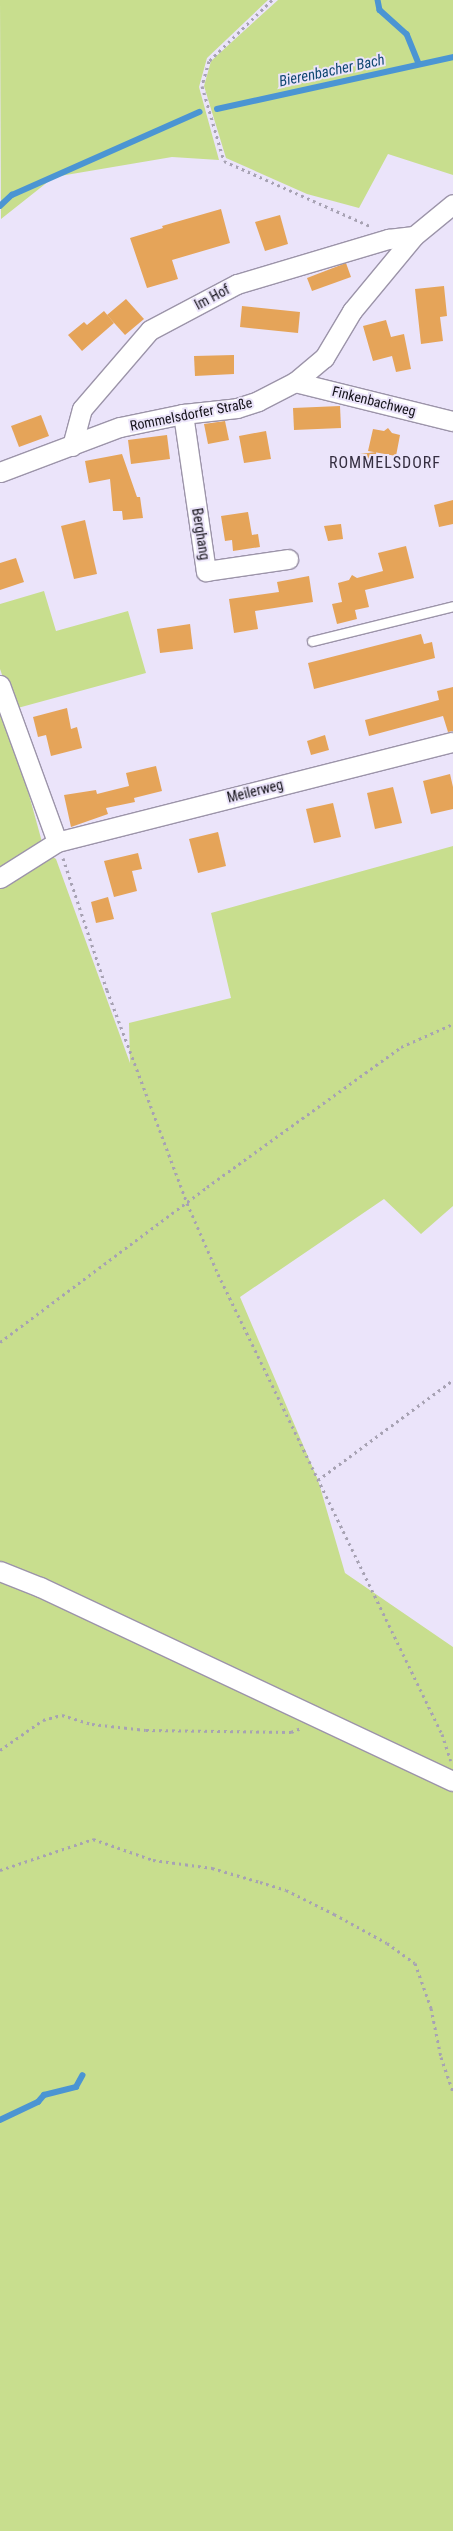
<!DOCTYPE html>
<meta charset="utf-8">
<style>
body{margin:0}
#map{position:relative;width:453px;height:2531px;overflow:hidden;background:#ebe4fa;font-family:"Roboto Condensed",sans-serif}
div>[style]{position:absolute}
.green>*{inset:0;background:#c8de8e}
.stream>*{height:5.5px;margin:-2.75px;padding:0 2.75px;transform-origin:2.75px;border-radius:2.75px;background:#4b95d3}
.building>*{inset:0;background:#e5a459}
.path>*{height:3px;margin-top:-1.5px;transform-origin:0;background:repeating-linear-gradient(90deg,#a7a2b3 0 2.5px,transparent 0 6.5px)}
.roads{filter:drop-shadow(1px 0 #9c94a9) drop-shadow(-1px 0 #9c94a9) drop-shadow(0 1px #9c94a9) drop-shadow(0 -1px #9c94a9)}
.lane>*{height:9px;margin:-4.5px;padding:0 4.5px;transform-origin:4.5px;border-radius:4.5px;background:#fff}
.street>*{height:19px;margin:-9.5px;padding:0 9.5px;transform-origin:9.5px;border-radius:9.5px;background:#fff}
span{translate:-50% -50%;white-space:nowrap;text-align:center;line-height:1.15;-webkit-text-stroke:4px #ebe4fa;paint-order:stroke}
.street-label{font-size:14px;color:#141219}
.water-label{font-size:15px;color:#114872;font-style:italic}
.quarter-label{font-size:16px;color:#352e40;letter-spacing:1px}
</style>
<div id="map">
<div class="green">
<div style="clip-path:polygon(0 0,268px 0,207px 58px,199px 87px,219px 160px,172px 157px,54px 177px,1px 219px)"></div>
<div style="clip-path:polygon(278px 0,453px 0,453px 175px,388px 154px,359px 208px,307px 194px,226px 158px,204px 86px,211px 61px)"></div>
<div style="clip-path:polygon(44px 591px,56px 631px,128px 611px,146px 673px,14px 709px,0 669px,0 604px)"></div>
<div style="clip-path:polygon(6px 711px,42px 842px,0 868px,0 714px)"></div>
<div style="clip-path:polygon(453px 846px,453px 1206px,421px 1234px,384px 1199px,240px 1297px,318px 1480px,345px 1573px,453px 1647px,453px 2531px,0 2531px,0 884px,47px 853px,56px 859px,130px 1063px,129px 1023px,231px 998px,211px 913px)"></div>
</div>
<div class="stream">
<div style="left:378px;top:0;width:10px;rotate:79deg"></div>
<div style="left:380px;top:10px;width:36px;rotate:42deg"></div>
<div style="left:407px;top:34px;width:32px;rotate:68deg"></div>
<div style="left:217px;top:109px;width:242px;rotate:-12.4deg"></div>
<div style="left:0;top:206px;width:16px;rotate:-43deg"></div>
<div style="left:12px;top:195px;width:205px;rotate:-23.9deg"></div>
<div style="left:0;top:2120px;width:42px;rotate:-25.3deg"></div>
<div style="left:38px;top:2102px;width:9px;rotate:-49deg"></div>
<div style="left:44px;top:2095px;width:33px;rotate:-14deg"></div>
<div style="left:76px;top:2087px;width:13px;rotate:-61deg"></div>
</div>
<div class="building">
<div style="clip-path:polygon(221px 209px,230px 243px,172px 260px,178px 279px,147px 288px,130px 238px,163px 228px,162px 226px)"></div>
<div style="clip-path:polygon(280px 215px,288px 244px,265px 251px,255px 222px)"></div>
<div style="clip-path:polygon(346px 263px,351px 277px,312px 291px,307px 278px)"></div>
<div style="clip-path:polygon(444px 286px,447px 316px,440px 317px,443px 341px,421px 344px,415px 289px)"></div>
<div style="clip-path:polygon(126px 299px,144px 319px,125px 335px,107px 315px)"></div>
<div style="clip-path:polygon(242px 306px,300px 312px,298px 333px,240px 327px)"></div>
<div style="clip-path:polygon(104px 311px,114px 323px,82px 351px,68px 335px,84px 322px,87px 325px)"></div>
<div style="clip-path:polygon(386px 320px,391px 337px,404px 334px,411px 369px,396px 372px,392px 356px,373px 361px,363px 326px)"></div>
<div style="clip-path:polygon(234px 355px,234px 374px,195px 376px,194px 356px)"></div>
<div style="clip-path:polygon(340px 406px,341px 428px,294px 430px,293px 408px)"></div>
<div style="clip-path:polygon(41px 415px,49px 436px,19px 447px,11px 426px)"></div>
<div style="clip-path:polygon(225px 421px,229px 440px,208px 444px,204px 424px)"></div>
<div style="clip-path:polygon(388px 428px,392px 433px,400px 435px,396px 456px,368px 451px,373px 429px,384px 431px)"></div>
<div style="clip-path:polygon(266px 431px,271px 459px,244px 463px,239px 436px)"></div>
<div style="clip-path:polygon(167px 435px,170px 459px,131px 464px,128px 440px)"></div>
<div style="clip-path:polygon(376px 452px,377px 469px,361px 470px,360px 454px)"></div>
<div style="clip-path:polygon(122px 454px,137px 497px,140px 497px,143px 518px,123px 520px,122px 511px,113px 511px,110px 479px,89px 483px,85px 461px)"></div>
<div style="clip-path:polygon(453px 500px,453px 524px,439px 527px,434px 505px)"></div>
<div style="clip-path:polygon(248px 512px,252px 535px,258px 534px,260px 547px,233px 551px,232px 540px,225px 541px,221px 516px)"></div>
<div style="clip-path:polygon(85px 520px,97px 574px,74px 579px,61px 526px)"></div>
<div style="clip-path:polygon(341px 524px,343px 539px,328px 541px,324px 526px)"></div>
<div style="clip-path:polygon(406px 546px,414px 578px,365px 590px,369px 607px,355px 610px,357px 619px,337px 624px,332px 604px,342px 602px,338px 583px,349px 580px,352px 575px,357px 578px,383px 571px,378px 553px)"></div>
<div style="clip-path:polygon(16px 558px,24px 582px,0 590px,0 563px)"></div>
<div style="clip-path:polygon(309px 576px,313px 602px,255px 611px,258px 629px,234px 633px,229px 599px,279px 592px,277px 582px)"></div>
<div style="clip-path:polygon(190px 624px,193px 649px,160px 653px,157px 629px)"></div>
<div style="clip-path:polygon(421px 634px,424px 644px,432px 642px,435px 658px,314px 689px,308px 663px)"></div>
<div style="clip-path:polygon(453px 687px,453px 731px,448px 732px,443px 716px,369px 736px,365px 720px,439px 700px,437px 691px)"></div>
<div style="clip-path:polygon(67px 708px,71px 729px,77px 727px,82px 748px,51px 756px,46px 735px,38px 737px,33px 717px)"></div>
<div style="clip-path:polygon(325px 735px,329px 750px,311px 755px,307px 741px)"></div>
<div style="clip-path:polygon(156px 766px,162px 791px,134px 798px,135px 802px,106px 808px,108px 814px,71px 827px,64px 795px,96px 790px,97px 794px,129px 786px,126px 773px)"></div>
<div style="clip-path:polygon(450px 774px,453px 787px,453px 809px,431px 814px,423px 781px)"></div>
<div style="clip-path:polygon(393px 787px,402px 823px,375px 829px,367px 793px)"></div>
<div style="clip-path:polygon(333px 803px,341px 837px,314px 843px,306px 809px)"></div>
<div style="clip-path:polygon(218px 832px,226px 866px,198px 873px,189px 839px)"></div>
<div style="clip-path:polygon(138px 853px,142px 869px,132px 871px,137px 891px,114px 897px,104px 861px)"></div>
<div style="clip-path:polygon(108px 897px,114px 919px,96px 923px,91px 902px)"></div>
</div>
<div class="path">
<div style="left:272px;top:0;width:88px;rotate:135.9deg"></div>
<div style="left:209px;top:61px;width:26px;rotate:106deg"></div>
<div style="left:202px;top:86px;width:78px;rotate:73.7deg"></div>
<div style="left:224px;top:161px;width:160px;rotate:24deg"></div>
<div style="left:63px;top:858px;width:139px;rotate:71.6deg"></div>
<div style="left:107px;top:990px;width:228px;rotate:69.4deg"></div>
<div style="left:187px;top:1203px;width:77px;rotate:66.4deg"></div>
<div style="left:218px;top:1274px;width:512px;rotate:64.04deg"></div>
<div style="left:442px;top:1734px;width:28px;rotate:72deg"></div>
<div style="left:0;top:1342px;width:259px;rotate:-36.8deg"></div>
<div style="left:207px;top:1187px;width:239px;rotate:-35.8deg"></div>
<div style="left:401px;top:1047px;width:57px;rotate:-23.9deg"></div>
<div style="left:318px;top:1480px;width:168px;rotate:-36.5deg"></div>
<div style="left:0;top:1750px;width:52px;rotate:-34.9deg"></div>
<div style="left:43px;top:1720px;width:20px;rotate:-15deg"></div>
<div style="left:62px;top:1715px;width:31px;rotate:17deg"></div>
<div style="left:92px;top:1724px;width:54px;rotate:6.3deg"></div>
<div style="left:146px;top:1730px;width:145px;rotate:0.8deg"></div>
<div style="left:291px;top:1732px;width:9px;rotate:-21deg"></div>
<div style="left:0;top:1870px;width:98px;rotate:-18.4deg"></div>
<div style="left:93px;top:1839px;width:64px;rotate:19.3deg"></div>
<div style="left:153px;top:1860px;width:60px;rotate:7.7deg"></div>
<div style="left:212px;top:1868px;width:50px;rotate:16.3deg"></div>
<div style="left:260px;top:1882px;width:27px;rotate:17deg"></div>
<div style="left:286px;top:1890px;width:54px;rotate:26.6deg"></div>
<div style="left:334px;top:1914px;width:60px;rotate:28.7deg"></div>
<div style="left:387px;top:1943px;width:34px;rotate:36deg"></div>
<div style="left:415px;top:1963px;width:48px;rotate:70.4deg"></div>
<div style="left:431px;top:2008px;width:50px;rotate:78.5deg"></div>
<div style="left:441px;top:2057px;width:37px;rotate:71deg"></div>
</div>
<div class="roads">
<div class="lane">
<div style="left:312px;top:641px;width:145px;rotate:-13.9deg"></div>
</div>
<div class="street">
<div style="left:295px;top:382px;width:163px;rotate:13.9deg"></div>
<div style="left:183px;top:414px;width:159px;rotate:81.7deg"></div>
<div style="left:206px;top:571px;width:83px;rotate:-8.3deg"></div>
<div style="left:72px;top:446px;width:38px;rotate:-75deg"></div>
<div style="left:82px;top:409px;width:104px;rotate:-49.3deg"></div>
<div style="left:150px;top:330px;width:98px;rotate:-27.9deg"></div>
<div style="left:237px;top:284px;width:158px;rotate:-16.6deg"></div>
<div style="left:388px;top:239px;width:26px;rotate:-7deg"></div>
<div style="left:0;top:472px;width:128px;rotate:-20.6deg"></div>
<div style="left:120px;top:427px;width:64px;rotate:-11.7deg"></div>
<div style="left:183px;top:414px;width:54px;rotate:-6.3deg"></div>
<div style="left:237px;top:408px;width:22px;rotate:-18deg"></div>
<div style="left:258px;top:401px;width:42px;rotate:-27.2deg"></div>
<div style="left:295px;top:382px;width:38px;rotate:-40deg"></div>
<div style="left:324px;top:358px;width:55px;rotate:-59.2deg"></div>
<div style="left:352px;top:311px;width:97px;rotate:-50.4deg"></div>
<div style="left:414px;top:236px;width:50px;rotate:-39.4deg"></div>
<div style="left:0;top:685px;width:167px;rotate:70deg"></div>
<div style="left:0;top:878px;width:67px;rotate:-32.3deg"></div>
<div style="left:57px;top:842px;width:408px;rotate:-14.2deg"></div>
<div style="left:0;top:1571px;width:43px;rotate:21.8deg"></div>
<div style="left:40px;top:1587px;width:456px;rotate:25.2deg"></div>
</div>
</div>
<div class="street-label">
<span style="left:212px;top:297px;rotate:-28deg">Im Hof</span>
<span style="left:374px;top:401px;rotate:14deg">Finkenbachweg</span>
<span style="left:191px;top:414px;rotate:-11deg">Rommelsdorfer Straße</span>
<span style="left:201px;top:534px;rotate:81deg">Berghang</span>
<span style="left:255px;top:791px;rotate:-14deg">Meilerweg</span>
</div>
<div class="water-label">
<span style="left:332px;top:71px;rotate:-12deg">Bierenbacher Bach</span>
</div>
<div class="quarter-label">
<span style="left:385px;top:463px">ROMMELSDORF</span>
</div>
</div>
